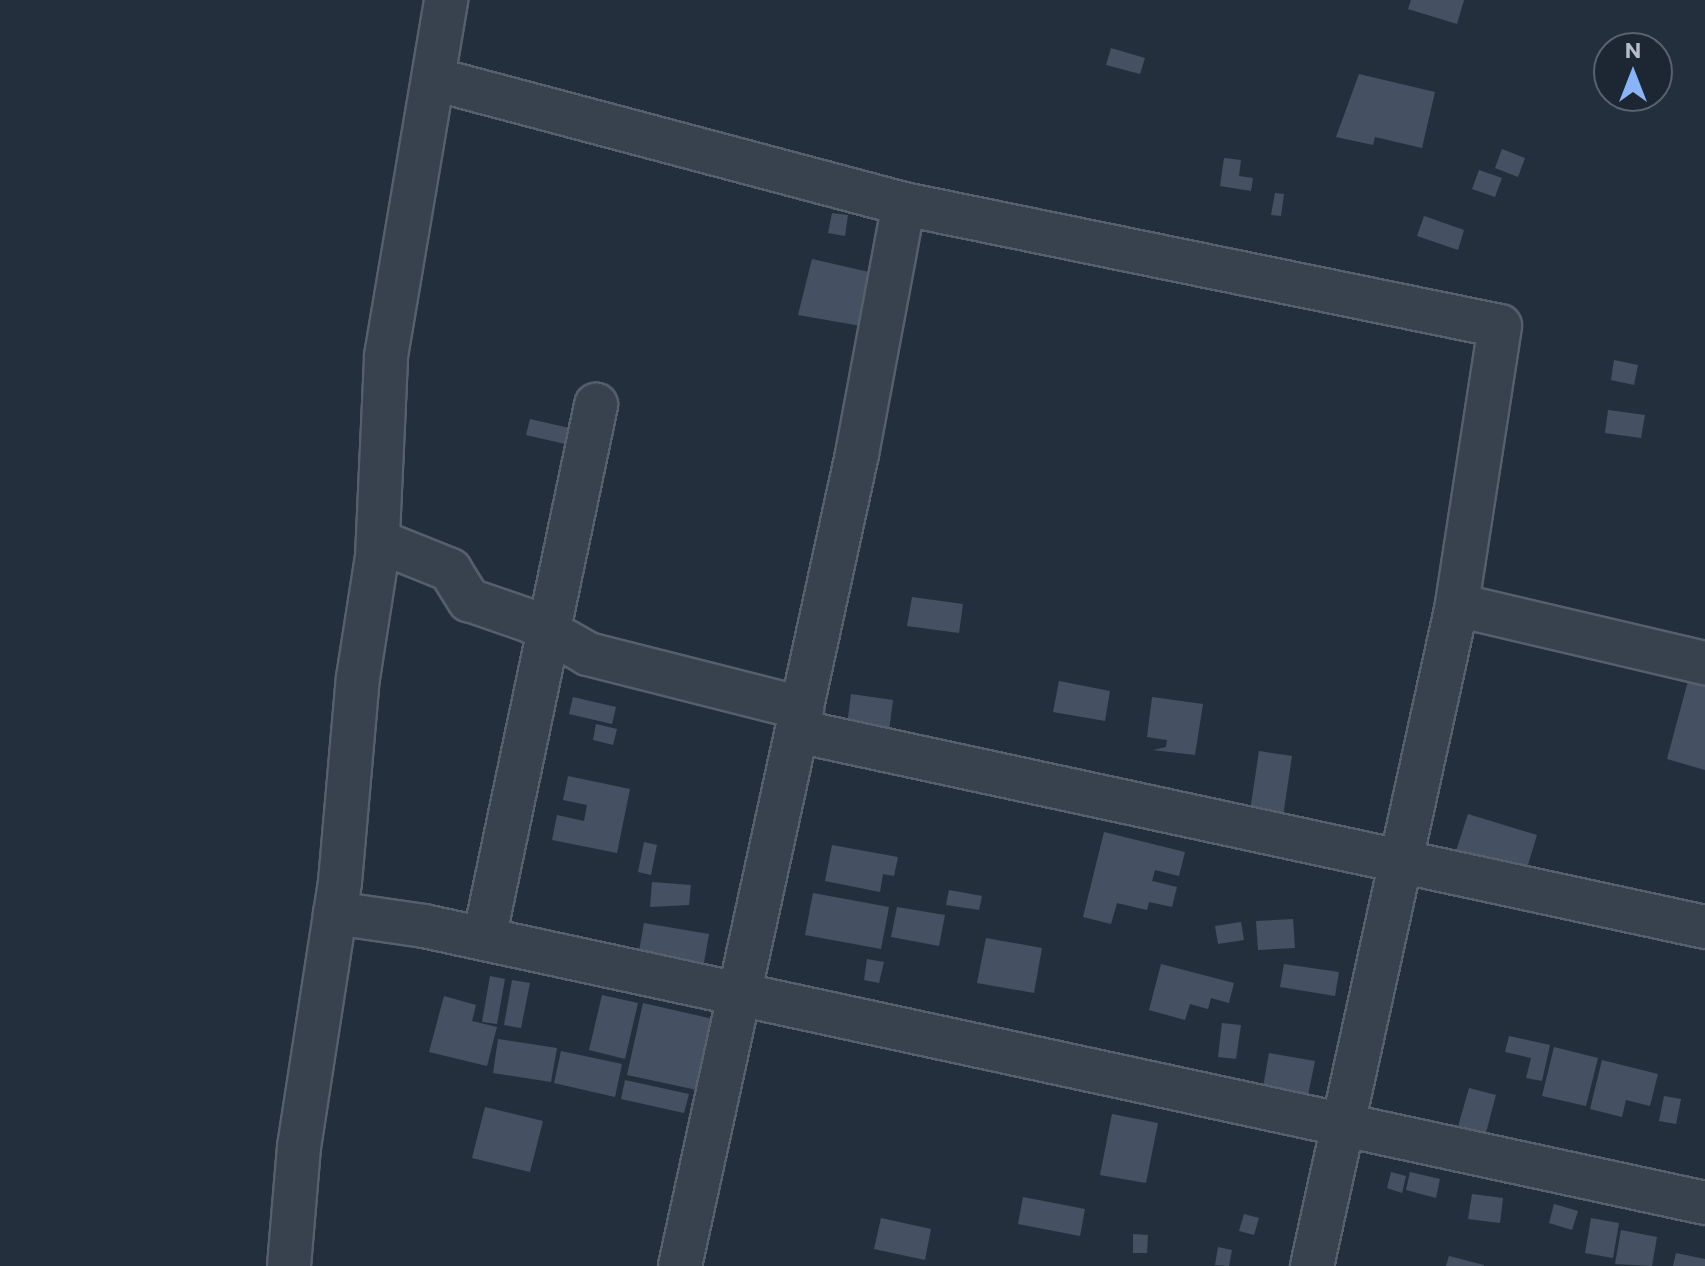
<!DOCTYPE html>
<style>
body{margin:0}
#map{position:relative;width:1705px;height:1266px;overflow:hidden;background:#242f3e;font-family:Commissioner,sans-serif}
div>[style]{position:absolute}
.building>*{inset:0;background:#455162}
.roads{filter:drop-shadow(2px 0 #565f6c) drop-shadow(-2px 0 #565f6c) drop-shadow(0 2px #565f6c) drop-shadow(0 -2px #565f6c)}
.minor>*{height:42px;margin:-21px;padding:0 21px;transform-origin:21px;border-radius:21px;background:#38414e}
span{translate:-50% -50%;white-space:nowrap;text-align:center;line-height:1.15;-webkit-text-stroke:8px #1d2633;paint-order:stroke}
.north{position:absolute;left:1593px;top:32px;width:80px;height:80px;box-sizing:border-box;background:#1d2633;border:2px solid #59626f;border-radius:50%;rotate:0deg;font-size:22px;font-weight:700;line-height:32px;text-align:center;color:#b4bcc9}
.north::after{content:'';display:block;margin:auto;width:28px;height:36px;background:#8ab4f8;clip-path:polygon(50% 0,100% 100%,50% 72%,0 100%)}
</style>
<div id="map">
<div class="building">
<div style="clip-path:polygon(1411px 0,1464px 0,1457px 24px,1408px 9px)"></div>
<div style="clip-path:polygon(1111px 48px,1145px 58px,1140px 74px,1106px 65px)"></div>
<div style="clip-path:polygon(1359px 74px,1435px 92px,1422px 148px,1375px 137px,1373px 145px,1336px 137px)"></div>
<div style="clip-path:polygon(1502px 149px,1525px 158px,1518px 177px,1495px 168px)"></div>
<div style="clip-path:polygon(1224px 158px,1241px 160px,1239px 176px,1253px 178px,1251px 191px,1220px 186px)"></div>
<div style="clip-path:polygon(1479px 170px,1502px 178px,1495px 197px,1472px 189px)"></div>
<div style="clip-path:polygon(1275px 193px,1284px 194px,1281px 216px,1271px 215px)"></div>
<div style="clip-path:polygon(832px 213px,848px 215px,845px 236px,828px 233px)"></div>
<div style="clip-path:polygon(1424px 216px,1464px 230px,1458px 250px,1417px 236px)"></div>
<div style="clip-path:polygon(812px 259px,878px 274px,878px 329px,798px 315px)"></div>
<div style="clip-path:polygon(1614px 360px,1638px 365px,1634px 385px,1611px 380px)"></div>
<div style="clip-path:polygon(1608px 410px,1645px 415px,1641px 438px,1605px 433px)"></div>
<div style="clip-path:polygon(530px 419px,604px 436px,600px 452px,526px 435px)"></div>
<div style="clip-path:polygon(912px 597px,963px 604px,959px 633px,907px 626px)"></div>
<div style="clip-path:polygon(1059px 681px,1110px 691px,1105px 721px,1053px 712px)"></div>
<div style="clip-path:polygon(1688px 681px,1705px 685px,1705px 770px,1667px 759px)"></div>
<div style="clip-path:polygon(851px 694px,893px 700px,889px 731px,847px 725px)"></div>
<div style="clip-path:polygon(573px 697px,616px 707px,612px 724px,569px 714px)"></div>
<div style="clip-path:polygon(1152px 697px,1203px 704px,1195px 755px,1153px 750px,1166px 747px,1167px 740px,1147px 737px)"></div>
<div style="clip-path:polygon(596px 724px,617px 729px,613px 745px,593px 740px)"></div>
<div style="clip-path:polygon(1259px 751px,1292px 756px,1282px 823px,1249px 818px)"></div>
<div style="clip-path:polygon(568px 776px,630px 789px,617px 853px,552px 840px,557px 815px,584px 821px,587px 805px,563px 800px)"></div>
<div style="clip-path:polygon(1468px 814px,1537px 835px,1524px 878px,1454px 857px)"></div>
<div style="clip-path:polygon(1104px 832px,1185px 852px,1179px 876px,1155px 870px,1152px 881px,1177px 887px,1172px 907px,1149px 902px,1147px 910px,1117px 903px,1111px 924px,1083px 917px)"></div>
<div style="clip-path:polygon(644px 842px,657px 845px,651px 875px,638px 872px)"></div>
<div style="clip-path:polygon(832px 845px,898px 857px,894px 876px,883px 874px,880px 892px,825px 881px)"></div>
<div style="clip-path:polygon(652px 882px,691px 885px,689px 905px,650px 907px)"></div>
<div style="clip-path:polygon(949px 890px,982px 896px,979px 910px,946px 905px)"></div>
<div style="clip-path:polygon(813px 893px,889px 907px,881px 949px,805px 935px)"></div>
<div style="clip-path:polygon(897px 907px,945px 915px,939px 946px,891px 937px)"></div>
<div style="clip-path:polygon(1293px 919px,1295px 948px,1258px 950px,1256px 921px)"></div>
<div style="clip-path:polygon(1241px 922px,1244px 940px,1218px 944px,1215px 926px)"></div>
<div style="clip-path:polygon(644px 923px,709px 934px,703px 968px,638px 957px)"></div>
<div style="clip-path:polygon(986px 938px,1042px 948px,1034px 993px,977px 983px)"></div>
<div style="clip-path:polygon(867px 959px,884px 962px,879px 983px,864px 980px)"></div>
<div style="clip-path:polygon(1161px 964px,1234px 983px,1229px 1003px,1211px 998px,1208px 1009px,1190px 1004px,1185px 1020px,1149px 1010px)"></div>
<div style="clip-path:polygon(1284px 964px,1339px 972px,1335px 996px,1280px 987px)"></div>
<div style="clip-path:polygon(490px 976px,505px 979px,497px 1024px,482px 1022px)"></div>
<div style="clip-path:polygon(512px 980px,530px 983px,521px 1028px,504px 1025px)"></div>
<div style="clip-path:polygon(602px 995px,638px 1003px,625px 1059px,589px 1050px)"></div>
<div style="clip-path:polygon(444px 996px,476px 1005px,472px 1021px,497px 1027px,487px 1066px,429px 1052px)"></div>
<div style="clip-path:polygon(643px 1003px,713px 1019px,697px 1090px,627px 1075px)"></div>
<div style="clip-path:polygon(1222px 1023px,1241px 1025px,1236px 1059px,1218px 1057px)"></div>
<div style="clip-path:polygon(1509px 1036px,1550px 1045px,1542px 1081px,1526px 1078px,1531px 1058px,1505px 1052px)"></div>
<div style="clip-path:polygon(498px 1039px,557px 1048px,551px 1082px,493px 1073px)"></div>
<div style="clip-path:polygon(1554px 1047px,1598px 1058px,1586px 1106px,1542px 1096px)"></div>
<div style="clip-path:polygon(561px 1051px,622px 1064px,615px 1097px,554px 1083px)"></div>
<div style="clip-path:polygon(1269px 1053px,1315px 1061px,1308px 1095px,1263px 1087px)"></div>
<div style="clip-path:polygon(1602px 1060px,1658px 1074px,1650px 1106px,1626px 1100px,1622px 1117px,1590px 1109px)"></div>
<div style="clip-path:polygon(625px 1080px,689px 1094px,684px 1113px,621px 1099px)"></div>
<div style="clip-path:polygon(1469px 1088px,1496px 1095px,1483px 1144px,1455px 1137px)"></div>
<div style="clip-path:polygon(1664px 1096px,1681px 1099px,1676px 1124px,1659px 1121px)"></div>
<div style="clip-path:polygon(485px 1107px,543px 1121px,530px 1172px,472px 1158px)"></div>
<div style="clip-path:polygon(1112px 1114px,1158px 1123px,1146px 1183px,1100px 1175px)"></div>
<div style="clip-path:polygon(1391px 1172px,1406px 1176px,1402px 1193px,1387px 1188px)"></div>
<div style="clip-path:polygon(1410px 1172px,1440px 1179px,1436px 1198px,1406px 1190px)"></div>
<div style="clip-path:polygon(1472px 1194px,1503px 1198px,1500px 1223px,1468px 1219px)"></div>
<div style="clip-path:polygon(1023px 1197px,1085px 1209px,1080px 1236px,1018px 1224px)"></div>
<div style="clip-path:polygon(1554px 1204px,1578px 1211px,1572px 1230px,1549px 1223px)"></div>
<div style="clip-path:polygon(1244px 1214px,1259px 1218px,1254px 1235px,1239px 1231px)"></div>
<div style="clip-path:polygon(881px 1218px,931px 1229px,925px 1260px,874px 1249px)"></div>
<div style="clip-path:polygon(1591px 1218px,1619px 1223px,1613px 1258px,1585px 1253px)"></div>
<div style="clip-path:polygon(1621px 1230px,1657px 1237px,1652px 1266px,1615px 1264px)"></div>
<div style="clip-path:polygon(1133px 1234px,1148px 1235px,1147px 1253px,1133px 1253px)"></div>
<div style="clip-path:polygon(1218px 1247px,1232px 1250px,1229px 1266px,1215px 1265px)"></div>
<div style="clip-path:polygon(1676px 1253px,1705px 1259px,1705px 1266px,1673px 1266px)"></div>
<div style="clip-path:polygon(1449px 1256px,1484px 1265px,1484px 1266px,1446px 1266px)"></div>
</div>
<div class="roads">
<div class="minor">
<div style="left:434px;top:79px;width:486px;rotate:14.9deg"></div>
<div style="left:378px;top:541px;width:78px;rotate:21.9deg"></div>
<div style="left:450px;top:570px;width:36px;rotate:58deg"></div>
<div style="left:469px;top:600px;width:65px;rotate:19deg"></div>
<div style="left:530px;top:621px;width:67px;rotate:29.6deg"></div>
<div style="left:588px;top:654px;width:221px;rotate:14.2deg"></div>
<div style="left:1457px;top:605px;width:255px;rotate:13.2deg"></div>
<div style="left:797px;top:731px;width:929px;rotate:12.18deg"></div>
<div style="left:335px;top:913px;width:90px;rotate:8.3deg"></div>
<div style="left:424px;top:926px;width:1311px;rotate:12.2deg"></div>
<div style="left:484px;top:939px;width:546px;rotate:-78.15deg"></div>
<div style="left:289px;top:1266px;width:119px;rotate:-85.2deg"></div>
<div style="left:299px;top:1147px;width:268px;rotate:-81.2deg"></div>
<div style="left:340px;top:882px;width:205px;rotate:-85deg"></div>
<div style="left:358px;top:678px;width:122px;rotate:-81.1deg"></div>
<div style="left:377px;top:557px;width:201px;rotate:-87.4deg"></div>
<div style="left:386px;top:356px;width:361px;rotate:-80.4deg"></div>
<div style="left:680px;top:1266px;width:831px;rotate:-77.7deg"></div>
<div style="left:857px;top:454px;width:254px;rotate:-79.4deg"></div>
<div style="left:904px;top:204px;width:608px;rotate:11.57deg"></div>
<div style="left:1500px;top:326px;width:282px;rotate:98.8deg"></div>
<div style="left:1457px;top:605px;width:677px;rotate:102.37deg"></div>
</div>
</div>
<div class="north">N</div>
</div>
